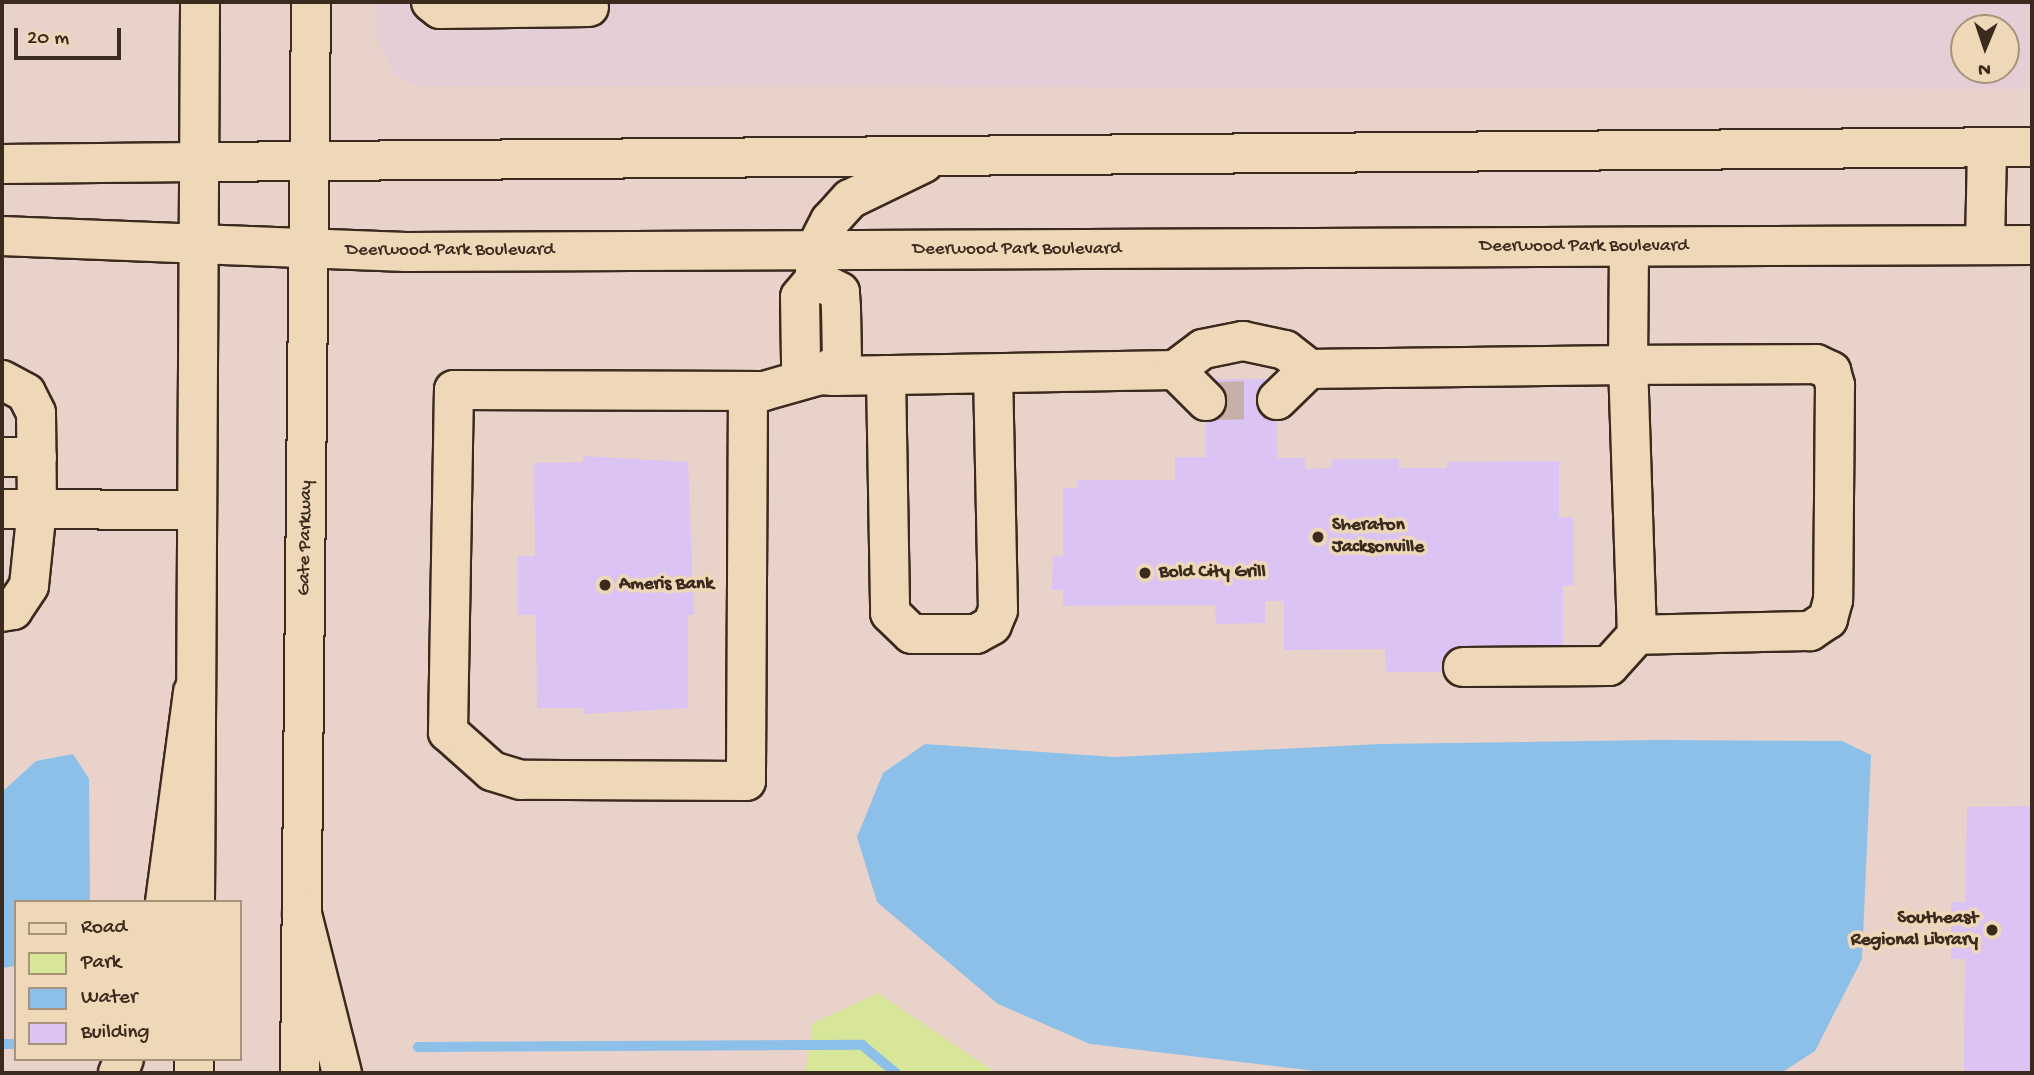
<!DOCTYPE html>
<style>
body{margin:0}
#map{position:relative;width:2034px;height:1075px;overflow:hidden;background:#e9d2ca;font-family:"Gochi Hand",sans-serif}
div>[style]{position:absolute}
.built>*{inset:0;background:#e5ced6}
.green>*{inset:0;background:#d8e699}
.water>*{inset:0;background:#8cc0e9}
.stream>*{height:10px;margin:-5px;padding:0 5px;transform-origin:5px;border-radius:5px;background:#8cc0e9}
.building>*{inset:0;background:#dbc3f3}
.minor-tunnel>*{height:38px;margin-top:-19px;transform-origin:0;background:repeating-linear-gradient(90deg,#c6b0a8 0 38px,transparent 0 57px)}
.roads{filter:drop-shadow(2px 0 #3b2a1e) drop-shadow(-2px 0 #3b2a1e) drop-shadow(0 2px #3b2a1e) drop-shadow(0 -2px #3b2a1e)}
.minor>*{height:38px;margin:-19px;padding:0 19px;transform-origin:19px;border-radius:19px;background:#efd8b8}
.major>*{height:38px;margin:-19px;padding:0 19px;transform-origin:19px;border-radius:19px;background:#efd8b8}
.highway>*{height:38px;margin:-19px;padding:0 19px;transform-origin:19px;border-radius:19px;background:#efd8b8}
.dots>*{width:19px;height:19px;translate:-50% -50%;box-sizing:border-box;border:4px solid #efd8b8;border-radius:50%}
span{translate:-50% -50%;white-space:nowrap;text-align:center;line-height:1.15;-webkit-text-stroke:7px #efd8b8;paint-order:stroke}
.street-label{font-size:19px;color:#3b2a1e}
.poi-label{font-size:19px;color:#3b2a1e;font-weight:700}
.left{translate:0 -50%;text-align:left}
.right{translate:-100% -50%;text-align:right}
.frame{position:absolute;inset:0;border:4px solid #3b2a1e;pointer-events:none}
.legend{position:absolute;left:14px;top:900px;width:228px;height:161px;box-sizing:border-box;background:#efd8b8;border:2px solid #a7927a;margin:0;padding:9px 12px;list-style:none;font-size:21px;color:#3b2a1e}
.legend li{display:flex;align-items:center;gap:14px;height:35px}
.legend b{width:35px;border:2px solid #a7927a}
.north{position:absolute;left:1950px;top:14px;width:70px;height:70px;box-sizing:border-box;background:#efd8b8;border:2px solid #a7927a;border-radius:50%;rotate:182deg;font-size:19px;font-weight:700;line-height:28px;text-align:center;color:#3b2a1e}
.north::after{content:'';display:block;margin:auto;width:24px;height:32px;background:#3b2a1e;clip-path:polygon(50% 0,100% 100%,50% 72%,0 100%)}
.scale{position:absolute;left:14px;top:28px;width:107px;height:32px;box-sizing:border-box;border:4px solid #3b2a1e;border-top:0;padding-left:9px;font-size:21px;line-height:24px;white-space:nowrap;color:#3b2a1e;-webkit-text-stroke:5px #efd8b8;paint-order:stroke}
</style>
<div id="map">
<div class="built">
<div style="clip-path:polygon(evenodd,377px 2px,2032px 2px,2032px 89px,418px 86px,395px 75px,377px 42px,377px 2px,1964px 28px,2006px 28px,2006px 70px,1964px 70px,1964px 28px)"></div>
</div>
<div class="green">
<div style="clip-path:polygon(878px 993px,996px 1073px,805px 1073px,813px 1023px)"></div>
</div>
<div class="water">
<div style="clip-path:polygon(1655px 740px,1842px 741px,1871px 755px,1862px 959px,1815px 1051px,1781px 1073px,1332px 1073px,1090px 1044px,998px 1004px,877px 902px,857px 837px,883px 773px,925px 744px,1115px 757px,1381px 744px)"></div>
<div style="clip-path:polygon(73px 754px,89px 779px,90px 902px,16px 902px,16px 966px,2px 968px,2px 792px,36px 761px)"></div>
</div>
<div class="stream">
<div style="left:2px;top:1044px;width:14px"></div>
<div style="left:418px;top:1047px;width:444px;rotate:-0.3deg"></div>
<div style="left:862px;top:1045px;width:44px;rotate:39.5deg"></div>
</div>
<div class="building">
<div style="clip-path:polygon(1206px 379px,1276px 379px,1277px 458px,1305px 458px,1305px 469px,1332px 468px,1332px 459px,1399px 459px,1399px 468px,1447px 468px,1447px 462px,1559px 461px,1559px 517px,1573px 517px,1574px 585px,1563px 586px,1563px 649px,1449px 649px,1449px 672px,1386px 672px,1385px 649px,1284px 650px,1284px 601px,1265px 601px,1265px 623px,1216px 624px,1215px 605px,1063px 606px,1063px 590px,1052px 590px,1053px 556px,1063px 557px,1063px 488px,1078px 488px,1078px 480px,1175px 480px,1175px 457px,1206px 457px)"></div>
<div style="clip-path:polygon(583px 456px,688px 462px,694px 615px,688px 615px,688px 708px,584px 714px,584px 708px,537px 708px,536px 615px,517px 615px,517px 556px,535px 556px,534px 463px,583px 462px)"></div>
<div style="clip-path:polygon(2032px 806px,2032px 1073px,1964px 1073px,1965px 959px,1951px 959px,1951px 902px,1965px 902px,1967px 807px)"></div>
</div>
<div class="minor-tunnel">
<div style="left:1206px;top:401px;width:71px;rotate:-0.8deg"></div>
<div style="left:2px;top:559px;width:1px"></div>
</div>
<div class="roads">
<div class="minor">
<div style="left:431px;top:2px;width:11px;rotate:38deg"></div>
<div style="left:440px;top:9px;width:149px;rotate:-0.8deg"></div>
<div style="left:2px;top:164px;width:196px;rotate:-0.6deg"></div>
<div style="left:2px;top:236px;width:195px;rotate:2.3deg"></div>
<div style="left:1985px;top:245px;width:97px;rotate:-88.8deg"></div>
<div style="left:815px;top:254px;width:25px;rotate:90deg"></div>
<div style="left:815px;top:279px;width:23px;rotate:130deg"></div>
<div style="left:800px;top:297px;width:67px;rotate:89.1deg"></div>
<div style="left:801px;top:364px;width:22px;rotate:30deg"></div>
<div style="left:820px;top:375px;width:14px;rotate:4deg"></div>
<div style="left:834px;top:376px;width:341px;rotate:-1deg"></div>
<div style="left:1175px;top:370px;width:35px;rotate:-37deg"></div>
<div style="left:1203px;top:349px;width:41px;rotate:-11.3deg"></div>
<div style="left:1243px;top:341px;width:43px;rotate:12.1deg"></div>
<div style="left:1285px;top:350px;width:31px;rotate:38deg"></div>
<div style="left:1309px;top:369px;width:319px;rotate:-0.7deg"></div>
<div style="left:1628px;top:365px;width:118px;rotate:-89.5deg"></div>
<div style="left:1816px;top:364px;width:17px;rotate:25deg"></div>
<div style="left:1831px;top:371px;width:15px;rotate:74deg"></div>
<div style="left:1835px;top:385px;width:215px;rotate:90.5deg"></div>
<div style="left:1833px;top:600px;width:20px;rotate:105deg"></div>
<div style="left:1828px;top:619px;width:22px;rotate:146deg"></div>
<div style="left:1810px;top:631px;width:173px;rotate:178.7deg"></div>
<div style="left:1637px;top:635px;width:270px;rotate:-91.9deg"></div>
<div style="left:1628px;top:365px;width:188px;rotate:-0.3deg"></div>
<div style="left:1175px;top:370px;width:44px;rotate:45deg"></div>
<div style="left:886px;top:375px;width:238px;rotate:89deg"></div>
<div style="left:890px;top:613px;width:30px;rotate:44deg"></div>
<div style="left:912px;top:634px;width:64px"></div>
<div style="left:976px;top:634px;width:18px;rotate:-29deg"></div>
<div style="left:992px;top:625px;width:16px;rotate:-68deg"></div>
<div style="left:998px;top:610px;width:236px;rotate:-91.2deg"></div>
<div style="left:2px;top:380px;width:27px;rotate:28deg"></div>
<div style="left:26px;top:393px;width:22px;rotate:63deg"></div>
<div style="left:36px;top:413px;width:95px;rotate:89.4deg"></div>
<div style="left:37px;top:508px;width:78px;rotate:95.9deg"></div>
<div style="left:29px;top:586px;width:29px;rotate:124deg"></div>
<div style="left:13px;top:610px;width:11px;rotate:170deg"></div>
<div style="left:748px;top:391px;width:390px;rotate:90.3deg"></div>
<div style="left:746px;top:781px;width:225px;rotate:-179.7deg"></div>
<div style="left:521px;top:780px;width:30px;rotate:-163deg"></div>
<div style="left:492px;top:771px;width:59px;rotate:-138.4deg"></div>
<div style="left:448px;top:732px;width:342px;rotate:-89deg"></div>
<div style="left:454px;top:390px;width:310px;rotate:0.2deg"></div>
<div style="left:764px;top:391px;width:58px;rotate:-15.9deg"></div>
<div style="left:820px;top:375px;width:26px;rotate:-32deg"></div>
<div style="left:842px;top:361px;width:53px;rotate:-91.1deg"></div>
<div style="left:841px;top:308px;width:16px;rotate:-94deg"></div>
<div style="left:840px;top:292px;width:28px;rotate:-153deg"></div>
<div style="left:1277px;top:400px;width:45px;rotate:-44.1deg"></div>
<div style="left:3px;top:457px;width:34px"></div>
<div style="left:3px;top:509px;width:191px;rotate:0.3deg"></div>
<div style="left:1463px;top:667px;width:146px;rotate:-0.4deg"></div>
<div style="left:1609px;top:666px;width:42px;rotate:-47.9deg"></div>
</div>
<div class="major">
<div style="left:198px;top:162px;width:1834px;rotate:-0.47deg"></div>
<div style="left:197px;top:244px;width:209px;rotate:2.2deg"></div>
<div style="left:406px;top:252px;width:1626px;rotate:-0.25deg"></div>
<div style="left:815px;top:250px;width:33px;rotate:-63deg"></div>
<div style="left:830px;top:221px;width:30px;rotate:-48deg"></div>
<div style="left:850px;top:199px;width:82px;rotate:-25.9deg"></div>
<div style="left:195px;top:902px;width:900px;rotate:-89.68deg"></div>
<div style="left:194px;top:1073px;width:14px;rotate:-90deg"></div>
<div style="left:300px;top:1073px;width:1071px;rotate:-89.41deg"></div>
</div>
<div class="highway">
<div style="left:165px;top:902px;width:212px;rotate:-82.4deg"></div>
<div style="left:302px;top:914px;width:164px;rotate:75.9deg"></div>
<div style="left:118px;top:1073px;width:15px;rotate:-67deg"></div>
</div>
</div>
<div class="dots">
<div style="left:1318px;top:537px;background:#3b2a1e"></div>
<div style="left:1145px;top:573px;background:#3b2a1e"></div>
<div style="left:605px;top:585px;background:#3b2a1e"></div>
<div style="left:1992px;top:930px;background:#3b2a1e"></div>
</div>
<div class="street-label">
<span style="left:1584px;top:247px">Deerwood Park Boulevard</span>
<span style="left:1017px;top:250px">Deerwood Park Boulevard</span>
<span style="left:450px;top:251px">Deerwood Park Boulevard</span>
<span style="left:306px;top:538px;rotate:-89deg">Gate Parkway</span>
</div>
<div class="poi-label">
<span class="left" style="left:1332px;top:537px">Sheraton<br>Jacksonville</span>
<span class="left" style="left:1159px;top:573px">Bold City Grill</span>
<span class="left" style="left:619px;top:585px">Ameris Bank</span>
<span class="right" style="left:1978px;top:930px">Southeast<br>Regional Library</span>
</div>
<div class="frame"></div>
<ul class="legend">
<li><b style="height:9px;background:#efd8b8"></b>Road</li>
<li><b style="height:19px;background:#d8e699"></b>Park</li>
<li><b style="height:19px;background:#8cc0e9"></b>Water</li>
<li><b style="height:19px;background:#dbc3f3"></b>Building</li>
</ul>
<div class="north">N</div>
<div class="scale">20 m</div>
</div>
